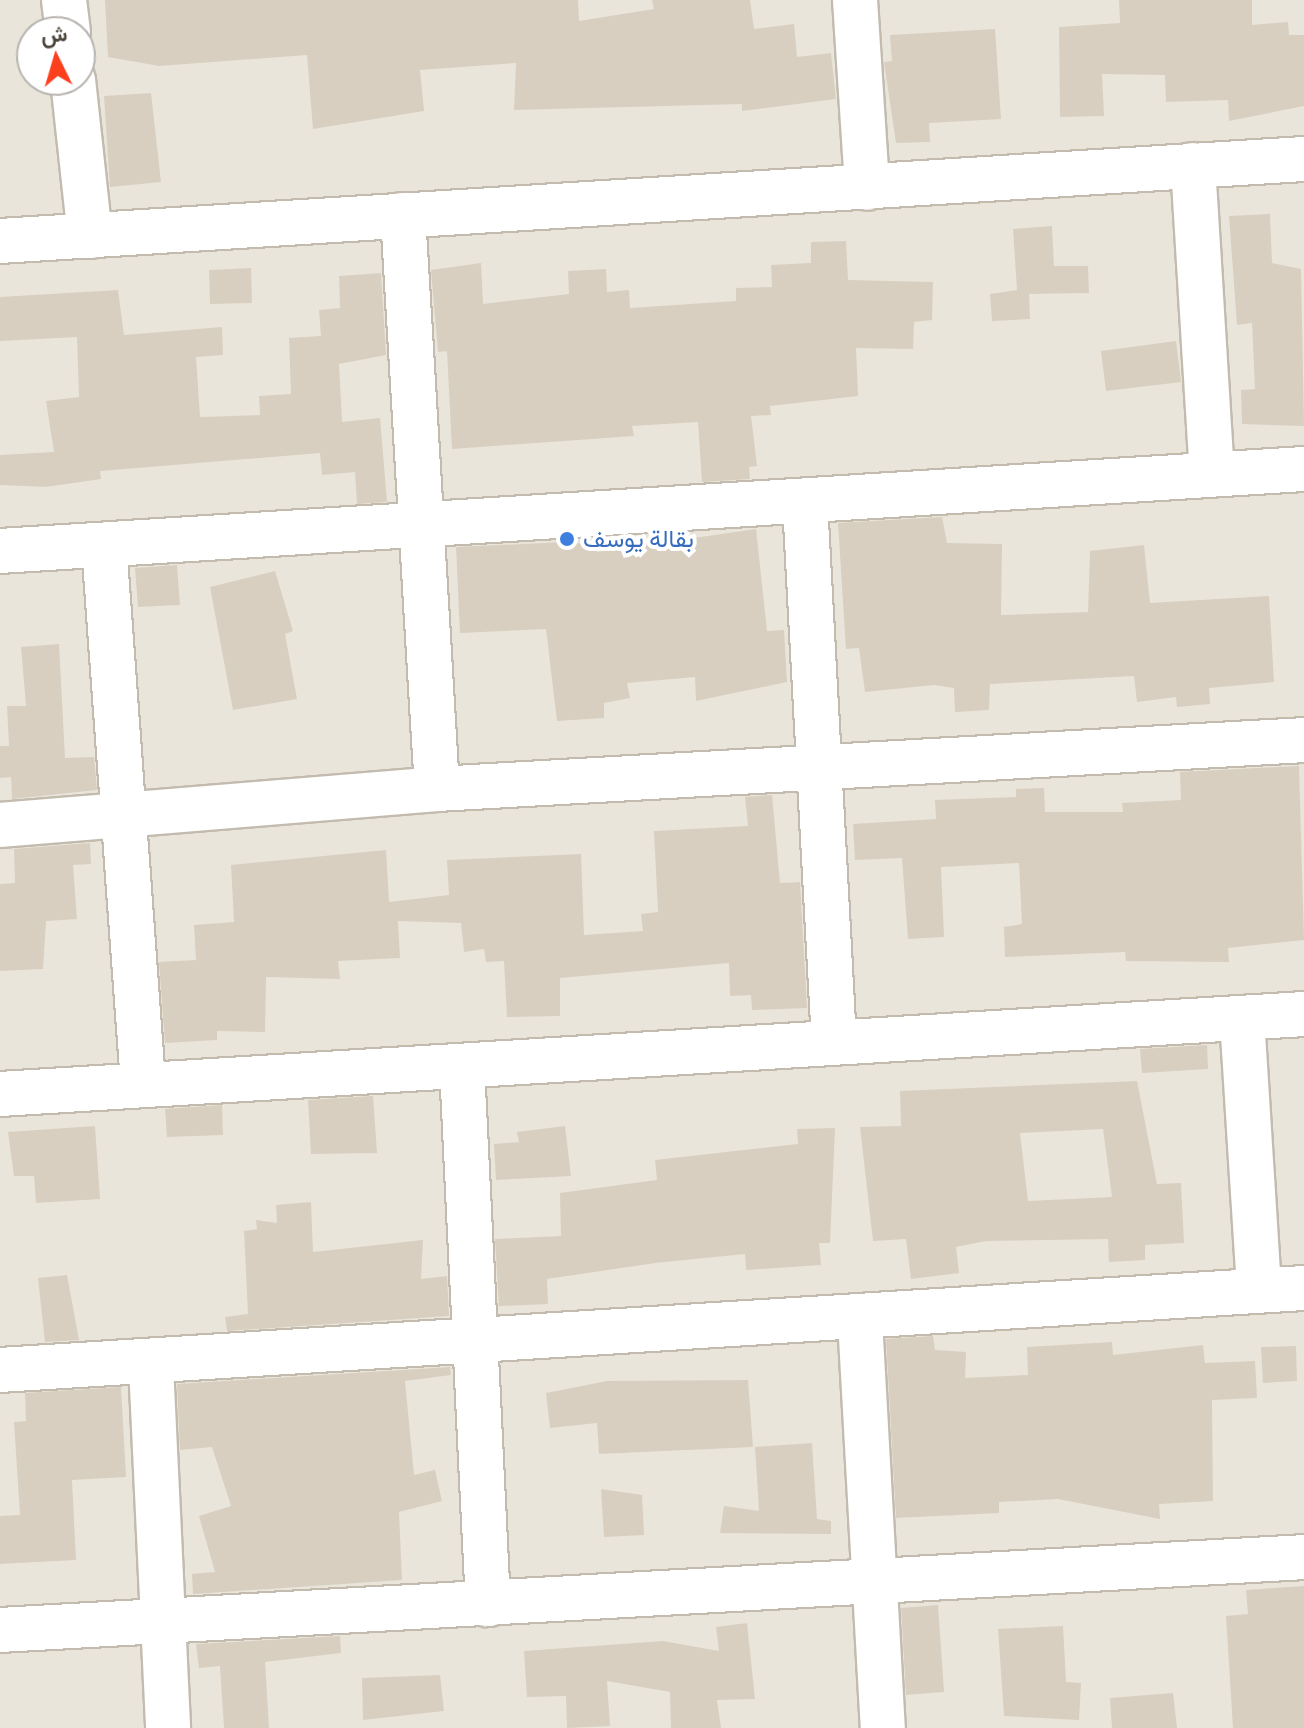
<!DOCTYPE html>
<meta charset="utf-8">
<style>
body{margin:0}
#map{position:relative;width:1304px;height:1728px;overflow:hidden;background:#f6f3ec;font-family:Ubuntu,Vazirmatn,sans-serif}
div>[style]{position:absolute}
.residential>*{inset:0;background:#eae5da}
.building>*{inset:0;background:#d8cfc1}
.roads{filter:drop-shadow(2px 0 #c2bbae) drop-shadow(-2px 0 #c2bbae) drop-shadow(0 2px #c2bbae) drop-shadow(0 -2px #c2bbae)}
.minor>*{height:44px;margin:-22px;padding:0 22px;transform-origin:22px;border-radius:22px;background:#fff}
.dots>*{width:22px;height:22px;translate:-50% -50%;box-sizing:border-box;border:4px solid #fff;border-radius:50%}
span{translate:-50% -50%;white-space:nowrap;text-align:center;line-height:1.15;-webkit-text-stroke:8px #fff;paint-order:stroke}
.shop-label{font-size:24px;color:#366cbe}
.left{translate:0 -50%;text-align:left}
.north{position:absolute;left:16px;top:16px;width:80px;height:80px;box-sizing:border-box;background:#fff;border:2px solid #b7b4b0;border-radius:50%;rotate:355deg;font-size:22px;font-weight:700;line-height:32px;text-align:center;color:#4b4439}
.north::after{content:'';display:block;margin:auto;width:28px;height:36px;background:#fc3f1d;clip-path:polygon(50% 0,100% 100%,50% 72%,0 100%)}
</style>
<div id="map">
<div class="residential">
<div style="clip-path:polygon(evenodd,0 0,1304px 0,1304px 1728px,0 1728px,0 0,32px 32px,80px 32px,80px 80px,32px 80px,32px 32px)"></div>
</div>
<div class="building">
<div style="clip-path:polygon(105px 0,578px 0,579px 21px,654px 9px,652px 0,750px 0,754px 29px,794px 24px,797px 57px,831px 53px,836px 99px,742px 111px,742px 104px,514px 110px,516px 63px,420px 70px,424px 111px,313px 129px,307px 55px,159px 66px,108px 57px)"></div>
<div style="clip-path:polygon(1119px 0,1252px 0,1252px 25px,1288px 22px,1289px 35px,1304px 35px,1304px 106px,1229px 121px,1228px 100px,1166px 102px,1165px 75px,1102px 74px,1104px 116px,1060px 117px,1059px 27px,1120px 23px)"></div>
<div style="clip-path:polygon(995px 29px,1001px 119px,929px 123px,930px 142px,896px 143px,884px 62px,892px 61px,890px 35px)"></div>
<div style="clip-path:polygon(151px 93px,161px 182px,110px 187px,104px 96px)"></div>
<div style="clip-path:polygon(1270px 214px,1272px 263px,1301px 269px,1304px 426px,1242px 424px,1241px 390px,1255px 389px,1252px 323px,1237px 325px,1229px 216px)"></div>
<div style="clip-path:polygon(1052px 226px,1054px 266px,1088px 266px,1089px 293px,1029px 294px,1030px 319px,992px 321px,990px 294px,1017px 290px,1013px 229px)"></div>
<div style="clip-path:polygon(846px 241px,848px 280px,933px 282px,932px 320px,914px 322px,913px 349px,856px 348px,858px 396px,770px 406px,771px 415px,751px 416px,757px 466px,749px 467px,750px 479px,702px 482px,698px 422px,632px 426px,634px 436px,452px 449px,447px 351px,438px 352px,431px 270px,481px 263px,483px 304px,569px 294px,568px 271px,606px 269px,607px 292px,629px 290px,630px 308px,736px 301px,736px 288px,772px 287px,771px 265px,811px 263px,811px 242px)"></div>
<div style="clip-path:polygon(251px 268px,252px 303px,210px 304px,209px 270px)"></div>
<div style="clip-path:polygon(381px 273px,386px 355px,339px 364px,342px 422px,380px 418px,387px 502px,357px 504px,355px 472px,322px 475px,320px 453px,100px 471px,101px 479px,46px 487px,0 485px,0 455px,54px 452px,46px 401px,79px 397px,77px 337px,0 341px,0 297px,118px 290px,124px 335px,222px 327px,223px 355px,196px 357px,200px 417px,260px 415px,259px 396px,291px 394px,289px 338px,321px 336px,319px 310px,340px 308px,339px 276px)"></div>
<div style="clip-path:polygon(1176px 341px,1181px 382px,1106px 391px,1101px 351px)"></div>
<div style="clip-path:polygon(942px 517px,947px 543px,1002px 544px,1001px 615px,1088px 612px,1090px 551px,1144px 545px,1150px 603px,1269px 596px,1274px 682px,1209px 688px,1210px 704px,1177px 707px,1176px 697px,1137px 702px,1134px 676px,990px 684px,989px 710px,955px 712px,954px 688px,934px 685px,865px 692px,859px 648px,846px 649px,838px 523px)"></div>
<div style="clip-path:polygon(756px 529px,767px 631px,784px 630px,787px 682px,696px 701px,695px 677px,627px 683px,630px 698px,604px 703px,604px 718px,557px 721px,546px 629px,460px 633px,456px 547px,566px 542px,596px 545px,597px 552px)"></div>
<div style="clip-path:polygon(177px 565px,180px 605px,138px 607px,135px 568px)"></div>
<div style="clip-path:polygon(275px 571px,293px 631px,285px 634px,297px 699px,233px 710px,210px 587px)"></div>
<div style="clip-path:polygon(59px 644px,65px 758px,94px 757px,97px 790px,12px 799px,11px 777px,0 778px,0 746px,9px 746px,7px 706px,26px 706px,21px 647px)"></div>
<div style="clip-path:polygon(1299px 766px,1304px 940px,1228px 948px,1229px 962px,1126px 961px,1125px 952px,1005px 957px,1004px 927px,1022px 924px,1019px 863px,941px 867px,944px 937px,908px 939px,902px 858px,855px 860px,853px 824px,936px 819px,935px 800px,1016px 797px,1016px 789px,1044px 788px,1045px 812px,1123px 812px,1122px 803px,1181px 800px,1180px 772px)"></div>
<div style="clip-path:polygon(772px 795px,780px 883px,800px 882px,807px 1008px,752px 1010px,751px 995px,730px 996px,729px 963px,560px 978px,560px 1016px,507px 1017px,504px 961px,486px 962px,484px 949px,464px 952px,461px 923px,398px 921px,400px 958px,338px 961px,340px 979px,266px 977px,265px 1032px,217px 1031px,217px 1040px,165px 1043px,159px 962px,196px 960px,194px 925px,234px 922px,231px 865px,386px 850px,389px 902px,449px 895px,447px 860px,581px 854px,584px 935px,643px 931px,641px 914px,658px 912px,654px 831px,748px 826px,745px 797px)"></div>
<div style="clip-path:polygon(90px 843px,91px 864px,73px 865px,77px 919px,46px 921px,43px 969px,0 971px,0 884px,15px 883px,14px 849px)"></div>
<div style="clip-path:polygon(1207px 1045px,1208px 1069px,1142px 1073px,1140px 1049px)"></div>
<div style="clip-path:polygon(evenodd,1137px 1081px,1157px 1184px,1181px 1183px,1184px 1243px,1145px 1245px,1145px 1260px,1109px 1262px,1108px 1239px,986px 1241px,956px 1247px,959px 1273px,911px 1279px,906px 1239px,873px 1241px,860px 1127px,901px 1126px,900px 1091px,1137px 1081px,1103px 1129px,1112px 1197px,1028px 1201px,1020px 1133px,1103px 1129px)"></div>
<div style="clip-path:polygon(373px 1096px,377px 1153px,311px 1154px,308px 1100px)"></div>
<div style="clip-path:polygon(222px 1105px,223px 1135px,167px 1137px,165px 1109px)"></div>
<div style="clip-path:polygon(95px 1126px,100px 1199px,36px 1203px,34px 1176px,14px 1176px,8px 1132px)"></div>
<div style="clip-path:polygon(565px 1126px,571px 1176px,496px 1180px,494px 1144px,519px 1142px,517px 1132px)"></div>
<div style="clip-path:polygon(835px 1128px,830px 1243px,819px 1243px,821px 1265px,746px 1270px,745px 1254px,655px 1263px,547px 1279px,548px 1304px,499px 1306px,495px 1239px,561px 1236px,560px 1193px,657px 1180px,655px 1160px,798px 1144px,797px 1129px)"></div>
<div style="clip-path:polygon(311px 1202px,313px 1252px,423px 1240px,421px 1279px,447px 1276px,449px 1316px,227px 1331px,225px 1317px,248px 1314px,244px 1231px,257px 1229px,256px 1220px,277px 1223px,276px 1205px)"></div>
<div style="clip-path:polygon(67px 1275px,79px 1340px,45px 1342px,38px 1278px)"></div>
<div style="clip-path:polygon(933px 1336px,935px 1350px,966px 1352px,965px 1378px,1028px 1375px,1027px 1347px,1112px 1342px,1113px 1355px,1203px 1345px,1205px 1363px,1255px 1361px,1257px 1398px,1212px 1400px,1213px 1501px,1159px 1504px,1160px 1519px,1058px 1499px,999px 1502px,999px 1513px,896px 1518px,886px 1339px)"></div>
<div style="clip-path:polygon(1296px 1346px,1297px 1381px,1263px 1383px,1261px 1347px)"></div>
<div style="clip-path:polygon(450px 1367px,451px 1375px,405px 1381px,414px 1475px,435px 1470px,442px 1501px,399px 1512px,402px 1580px,193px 1594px,192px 1574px,215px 1572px,199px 1516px,231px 1506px,212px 1447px,180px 1450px,177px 1384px)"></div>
<div style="clip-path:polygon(748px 1380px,753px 1447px,599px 1454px,597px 1423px,550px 1428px,546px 1393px,607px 1381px)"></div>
<div style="clip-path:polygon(121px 1387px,126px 1477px,72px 1480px,76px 1560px,0 1564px,0 1516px,20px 1515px,14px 1422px,26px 1421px,25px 1393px)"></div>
<div style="clip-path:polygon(812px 1443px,817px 1519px,831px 1521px,831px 1534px,720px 1533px,724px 1506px,759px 1511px,755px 1447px)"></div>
<div style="clip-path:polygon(601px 1489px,642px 1495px,644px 1535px,604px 1537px)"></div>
<div style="clip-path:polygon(1304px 1586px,1304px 1728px,1233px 1728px,1226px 1616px,1248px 1614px,1246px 1590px)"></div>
<div style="clip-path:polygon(938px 1605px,944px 1692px,906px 1695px,901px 1608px)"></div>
<div style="clip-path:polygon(747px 1623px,755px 1699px,717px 1700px,721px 1728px,671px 1728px,670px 1692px,607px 1681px,610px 1726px,567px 1728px,566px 1696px,527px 1697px,524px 1651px,663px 1641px,719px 1651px,716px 1627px)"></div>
<div style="clip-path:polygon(1063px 1626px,1066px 1682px,1081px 1683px,1079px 1720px,1004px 1716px,998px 1629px)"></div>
<div style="clip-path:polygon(340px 1636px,341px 1653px,265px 1662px,269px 1728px,224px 1728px,220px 1666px,199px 1668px,196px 1644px)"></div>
<div style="clip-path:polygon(440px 1675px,444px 1711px,363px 1720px,362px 1678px)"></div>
<div style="clip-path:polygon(1173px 1693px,1177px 1728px,1112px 1728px,1110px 1698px)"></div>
</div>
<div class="roads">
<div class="minor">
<div style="left:64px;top:0;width:32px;rotate:83deg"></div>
<div style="left:855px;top:0;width:188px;rotate:86.3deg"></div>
<div style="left:73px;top:80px;width:157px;rotate:83.8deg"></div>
<div style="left:1193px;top:165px;width:310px;rotate:86.5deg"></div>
<div style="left:403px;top:215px;width:575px;rotate:86.61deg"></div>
<div style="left:0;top:241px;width:1307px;rotate:-3.6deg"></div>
<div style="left:805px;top:503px;width:540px;rotate:86.92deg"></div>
<div style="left:104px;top:545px;width:539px;rotate:85.85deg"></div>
<div style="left:0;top:551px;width:1307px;rotate:-3.6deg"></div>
<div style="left:0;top:825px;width:438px;rotate:-4.7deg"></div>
<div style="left:437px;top:789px;width:868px;rotate:-3.23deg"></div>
<div style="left:1242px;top:1018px;width:273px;rotate:86.4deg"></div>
<div style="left:462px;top:1067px;width:538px;rotate:87.23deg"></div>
<div style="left:0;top:1094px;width:1306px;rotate:-3.51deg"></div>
<div style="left:860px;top:1320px;width:409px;rotate:86.8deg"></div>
<div style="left:151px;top:1365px;width:363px;rotate:87.3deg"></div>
<div style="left:0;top:1370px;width:1307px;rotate:-3.6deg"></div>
<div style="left:0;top:1630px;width:1306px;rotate:-3.2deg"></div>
</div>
</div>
<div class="dots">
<div style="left:567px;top:539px;background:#3f7fe0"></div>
</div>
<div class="shop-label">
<span class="left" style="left:583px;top:539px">بقالة يوسف</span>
</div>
<div class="north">ش</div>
</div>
